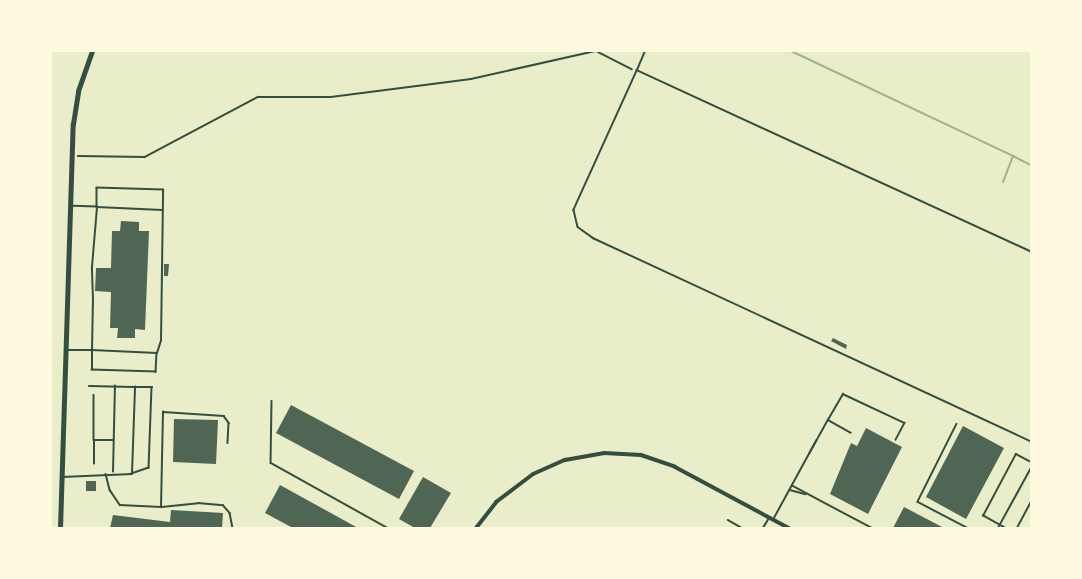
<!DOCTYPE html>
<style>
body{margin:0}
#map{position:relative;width:1082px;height:579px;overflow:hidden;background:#e9edc9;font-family:"Exo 2",sans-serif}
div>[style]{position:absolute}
.stream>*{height:2px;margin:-1px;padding:0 1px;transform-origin:1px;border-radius:1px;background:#a3b18a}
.building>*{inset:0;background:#4f6655}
.path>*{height:1.5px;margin:-0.75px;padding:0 0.75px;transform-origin:0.75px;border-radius:0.75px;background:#344e41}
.service>*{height:1.5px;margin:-0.75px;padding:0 0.75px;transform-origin:0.75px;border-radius:0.75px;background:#344e41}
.minor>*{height:4px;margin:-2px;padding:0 2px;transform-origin:2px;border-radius:2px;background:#344e41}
.tertiary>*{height:4.5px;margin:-2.25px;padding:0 2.25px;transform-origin:2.25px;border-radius:2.25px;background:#344e41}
span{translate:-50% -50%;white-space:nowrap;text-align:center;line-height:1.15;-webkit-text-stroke:6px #fefae0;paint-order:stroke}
.frame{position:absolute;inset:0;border:52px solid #fefae0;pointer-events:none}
</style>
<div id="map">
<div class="stream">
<div style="left:791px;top:51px;width:246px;rotate:25.3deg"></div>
<div style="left:1003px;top:182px;width:28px;rotate:-69deg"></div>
<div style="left:1013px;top:156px;width:20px;rotate:27deg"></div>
</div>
<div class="building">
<div style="clip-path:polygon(121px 221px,139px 222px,139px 231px,149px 231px,145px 330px,135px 329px,135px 338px,117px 338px,118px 328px,110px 328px,111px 292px,95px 291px,96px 268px,111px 268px,112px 231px,120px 231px)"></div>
<div style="clip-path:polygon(164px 264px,169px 264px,168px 276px,164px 276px)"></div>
<div style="clip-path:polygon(833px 338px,847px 345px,846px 349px,831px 341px)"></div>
<div style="clip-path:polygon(291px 405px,414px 471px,399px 499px,276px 433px)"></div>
<div style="clip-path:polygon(174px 419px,218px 420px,216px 464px,173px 462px)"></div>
<div style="clip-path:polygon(963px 426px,1004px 448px,966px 519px,926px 497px)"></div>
<div style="clip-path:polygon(866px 428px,902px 447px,868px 514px,830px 494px,851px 443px,857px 446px)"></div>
<div style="clip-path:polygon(423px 477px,451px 493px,430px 528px,415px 528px,399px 519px)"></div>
<div style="clip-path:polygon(86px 481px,96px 481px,96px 491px,86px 491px)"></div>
<div style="clip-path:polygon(280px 485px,358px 528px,293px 528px,265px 513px)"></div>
<div style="clip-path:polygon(904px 507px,944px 528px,893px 528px)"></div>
<div style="clip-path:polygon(171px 510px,223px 513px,222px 528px,110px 528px,113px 515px,170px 522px)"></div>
</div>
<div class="path">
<div style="left:598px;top:52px;width:38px;rotate:27deg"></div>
<div style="left:78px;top:156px;width:67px;rotate:0.9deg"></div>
<div style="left:145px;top:157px;width:128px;rotate:-28deg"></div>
<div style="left:258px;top:97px;width:73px"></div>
<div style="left:331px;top:97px;width:141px;rotate:-7.3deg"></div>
<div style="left:471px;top:79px;width:127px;rotate:-12.7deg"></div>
</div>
<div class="service">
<div style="left:637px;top:70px;width:21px;rotate:-67deg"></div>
<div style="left:1031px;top:252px;width:434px;rotate:-155.3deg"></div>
<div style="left:637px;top:71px;width:153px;rotate:114.4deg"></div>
<div style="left:574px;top:210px;width:17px;rotate:77deg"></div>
<div style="left:578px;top:227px;width:19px;rotate:36deg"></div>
<div style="left:593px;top:238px;width:483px;rotate:24.9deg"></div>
<div style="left:67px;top:350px;width:25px"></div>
<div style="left:92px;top:350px;width:65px;rotate:2.6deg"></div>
<div style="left:157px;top:353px;width:19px;rotate:93deg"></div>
<div style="left:156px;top:372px;width:64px;rotate:-178.2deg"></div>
<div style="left:92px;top:370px;width:20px;rotate:-90deg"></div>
<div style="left:92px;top:350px;width:51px;rotate:-88.9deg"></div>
<div style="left:93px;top:299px;width:32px;rotate:-92deg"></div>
<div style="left:92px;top:267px;width:60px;rotate:-85.2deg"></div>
<div style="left:97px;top:207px;width:24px;rotate:-178deg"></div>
<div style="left:157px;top:353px;width:13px;rotate:-72deg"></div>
<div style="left:161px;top:341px;width:151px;rotate:-89.2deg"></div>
<div style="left:163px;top:190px;width:66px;rotate:-178.3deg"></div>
<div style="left:97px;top:188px;width:19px;rotate:90deg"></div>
<div style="left:97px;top:207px;width:65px;rotate:2.6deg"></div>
<div style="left:89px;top:386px;width:45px;rotate:1.3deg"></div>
<div style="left:94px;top:395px;width:45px;rotate:90deg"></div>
<div style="left:94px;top:440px;width:19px"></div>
<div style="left:272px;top:401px;width:62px;rotate:90.9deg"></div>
<div style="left:271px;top:463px;width:134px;rotate:29.1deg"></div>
<div style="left:828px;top:420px;width:30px;rotate:-60deg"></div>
<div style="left:843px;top:394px;width:68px;rotate:25.1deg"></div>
<div style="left:905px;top:423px;width:19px;rotate:118deg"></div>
<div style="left:957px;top:424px;width:87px;rotate:116.6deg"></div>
<div style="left:918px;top:502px;width:56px;rotate:27.5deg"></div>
<div style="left:809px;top:454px;width:39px;rotate:-61deg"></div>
<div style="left:828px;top:420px;width:26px;rotate:29deg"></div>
<div style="left:94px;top:464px;width:23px;rotate:-90deg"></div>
<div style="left:113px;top:472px;width:86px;rotate:-88.7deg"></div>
<div style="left:106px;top:474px;width:16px;rotate:76deg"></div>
<div style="left:110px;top:490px;width:18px;rotate:56deg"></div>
<div style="left:120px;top:505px;width:41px;rotate:2.8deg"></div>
<div style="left:161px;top:507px;width:95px;rotate:-88.8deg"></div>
<div style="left:163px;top:412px;width:61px;rotate:3.8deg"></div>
<div style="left:224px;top:416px;width:9px;rotate:54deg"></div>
<div style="left:229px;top:423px;width:20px;rotate:93deg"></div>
<div style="left:62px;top:477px;width:70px;rotate:-2.5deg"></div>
<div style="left:132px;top:474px;width:87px;rotate:-88deg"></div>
<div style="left:135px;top:387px;width:17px"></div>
<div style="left:152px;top:387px;width:81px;rotate:92.1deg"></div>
<div style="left:149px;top:468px;width:18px;rotate:161deg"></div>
<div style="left:793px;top:486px;width:89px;rotate:28deg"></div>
<div style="left:790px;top:490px;width:16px;rotate:15deg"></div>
<div style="left:162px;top:507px;width:36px;rotate:-6deg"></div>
<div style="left:198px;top:503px;width:25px;rotate:5deg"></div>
<div style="left:223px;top:505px;width:11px;rotate:49deg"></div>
<div style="left:230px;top:513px;width:15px;rotate:79deg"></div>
<div style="left:774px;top:518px;width:88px;rotate:-61.4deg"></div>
<div style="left:728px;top:520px;width:16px;rotate:30deg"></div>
<div style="left:763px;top:528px;width:12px;rotate:-59deg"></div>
<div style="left:998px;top:528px;width:68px;rotate:-61.2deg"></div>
<div style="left:1005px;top:528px;width:25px;rotate:-151deg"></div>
<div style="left:983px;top:516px;width:70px;rotate:-62deg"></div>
<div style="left:1016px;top:454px;width:17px;rotate:28deg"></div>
<div style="left:1017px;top:528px;width:30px;rotate:-62deg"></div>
</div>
<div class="minor">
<div style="left:476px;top:528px;width:33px;rotate:-52deg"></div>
<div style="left:496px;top:502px;width:46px;rotate:-37.1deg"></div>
<div style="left:533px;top:474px;width:35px;rotate:-24deg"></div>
<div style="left:565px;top:460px;width:40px;rotate:-10deg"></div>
<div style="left:604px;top:453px;width:37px;rotate:3deg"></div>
<div style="left:641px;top:455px;width:36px;rotate:19deg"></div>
<div style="left:675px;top:467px;width:129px;rotate:28.2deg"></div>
</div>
<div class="tertiary">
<div style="left:60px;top:528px;width:404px;rotate:-88.2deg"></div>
<div style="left:73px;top:124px;width:33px;rotate:-81deg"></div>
<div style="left:78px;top:91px;width:42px;rotate:-70.7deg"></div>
</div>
<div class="frame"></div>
</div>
